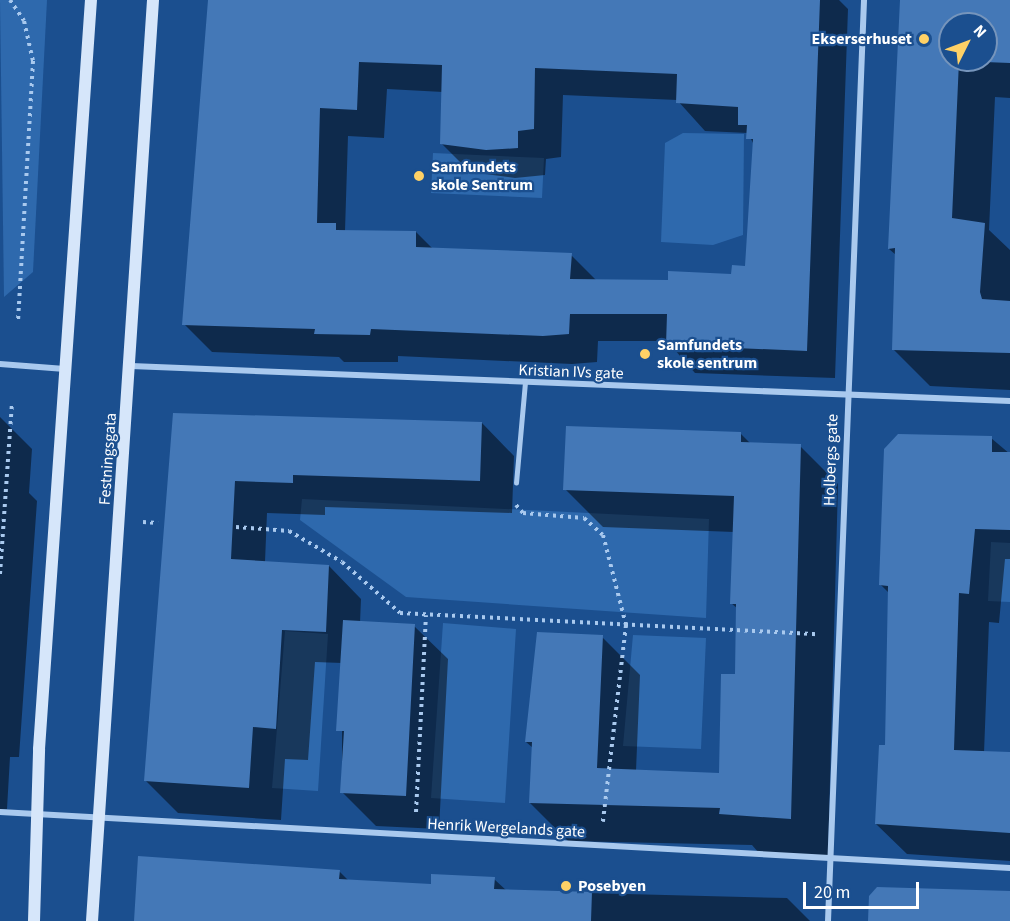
<!DOCTYPE html>
<style>
body{margin:0}
#map{position:relative;width:1010px;height:921px;overflow:hidden;background:#1b4f8f;font-family:"Source Sans 3",sans-serif}
div>[style]{position:absolute}
.green>*{inset:0;background:#2e69ad}
.shadow>*{inset:0;background:#0007}
.building>*{inset:0;background:#4478b7}
.path>*{height:4px;margin-top:-2px;transform-origin:0;background:repeating-linear-gradient(90deg,#a9c9ee 0 3px,transparent 0 7.5px)}
.lane>*{height:4.5px;margin:-2.25px;padding:0 2.25px;transform-origin:2.25px;border-radius:2.25px;background:#a9c9ee}
.street>*{height:6px;margin:-3px;padding:0 3px;transform-origin:3px;border-radius:3px;background:#a9c9ee}
.secondary>*{height:12px;margin:-6px;padding:0 6px;transform-origin:6px;border-radius:6px;background:#d6e6fa}
.dots>*{width:16px;height:16px;translate:-50% -50%;box-sizing:border-box;border:3px solid #1b4f8f;border-radius:50%}
span{translate:-50% -50%;white-space:nowrap;text-align:center;line-height:1.15;-webkit-text-stroke:4.5px #1b4f8f;paint-order:stroke}
.poi-label{font-size:16px;color:#fff;font-weight:700}
.right{translate:-100% -50%;text-align:right}
.left{translate:0 -50%;text-align:left}
.street-label{font-size:16px;color:#fff}
.north{position:absolute;left:938px;top:12px;width:60px;height:60px;box-sizing:border-box;background:#1b4f8f;border:2px solid #7695bc;border-radius:50%;rotate:48deg;font-size:16px;font-weight:700;line-height:24px;text-align:center;color:#fff}
.north::after{content:'';display:block;margin:auto;width:21px;height:27px;background:#ffd166;clip-path:polygon(50% 0,100% 100%,50% 72%,0 100%)}
.scale{position:absolute;left:803px;top:882px;width:116px;height:27px;box-sizing:border-box;border:3px solid #fff;border-top:0;padding-left:8px;font-size:18px;line-height:21px;white-space:nowrap;color:#fff;-webkit-text-stroke:4px #1b4f8f;paint-order:stroke}
</style>
<div id="map">
<div class="green">
<div style="clip-path:polygon(0 0,47px 0,33px 272px,4px 297px)"></div>
<div style="clip-path:polygon(683px 133px,744px 134px,743px 235px,713px 245px,661px 242px,665px 143px)"></div>
<div style="clip-path:polygon(433px 153px,544px 158px,542px 198px,431px 193px)"></div>
<div style="clip-path:polygon(302px 499px,709px 519px,706px 618px,406px 597px,300px 520px)"></div>
<div style="clip-path:polygon(991px 542px,1010px 543px,1010px 602px,988px 601px)"></div>
<div style="clip-path:polygon(443px 623px,516px 629px,505px 803px,431px 798px)"></div>
<div style="clip-path:polygon(285px 631px,328px 634px,318px 791px,272px 788px)"></div>
<div style="clip-path:polygon(633px 635px,706px 638px,701px 749px,623px 746px)"></div>
</div>
<div class="shadow">
<div style="clip-path:polygon(evenodd,209px 0,839px 0,848px 9px,835px 378px,695px 373px,667px 341px,598px 341px,597px 362px,572px 364px,398px 356px,398px 362px,344px 362px,339px 357px,212px 352px,184px 324px,209px 0,387px 89px,443px 92px,441px 143px,470px 172px,515px 178px,545px 175px,546px 159px,561px 157px,563px 95px,677px 100px,705px 131px,748px 133px,754px 145px,747px 267px,733px 275px,669px 282px,597px 281px,571px 255px,433px 249px,416px 232px,345px 231px,348px 136px,384px 138px,387px 89px)"></div>
<div style="clip-path:polygon(evenodd,901px 0,1010px 0,1010px 98px,995px 97px,989px 230px,1010px 250px,1010px 390px,930px 386px,893px 349px,896px 255px,889px 249px,901px 0,950px 24px,986px 24px,986px 60px,950px 60px,950px 24px)"></div>
<div style="clip-path:polygon(174px 414px,482px 423px,514px 456px,512px 513px,325px 507px,325px 515px,267px 513px,265px 562px,329px 566px,361px 599px,360px 623px,414px 626px,448px 659px,439px 829px,376px 826px,342px 792px,342px 663px,315px 662px,308px 760px,285px 759px,281px 820px,178px 813px,145px 780px)"></div>
<div style="clip-path:polygon(0 417px,32px 449px,29px 493px,37px 501px,19px 757px,10px 757px,7px 809px,0 809px)"></div>
<div style="clip-path:polygon(741px 434px,751px 444px,800px 446px,838px 484px,828px 856px,758px 852px,752px 845px,568px 841px,530px 803px,533px 748px,526px 742px,602px 637px,640px 675px,636px 771px,721px 775px,736px 676px,738px 609px,731px 603px,734px 532px,603px 527px,565px 489px)"></div>
<div style="clip-path:polygon(991px 438px,1010px 454px,1010px 559px,1005px 559px,999px 623px,989px 622px,984px 753px,1010px 760px,1010px 861px,907px 854px,876px 824px,886px 746px,889px 593px,880px 584px)"></div>
<div style="clip-path:polygon(339px 871px,349px 881px,432px 885px,494px 879px,507px 891px,787px 898px,810px 921px,135px 921px)"></div>
</div>
<div class="building">
<div style="clip-path:polygon(evenodd,208px 0,820px 0,807px 351px,666px 345px,667px 314px,570px 314px,569px 334px,543px 336px,371px 329px,370px 335px,314px 334px,315px 329px,182px 325px,208px 0,359px 62px,442px 65px,440px 144px,486px 150px,518px 148px,518px 131px,534px 129px,535px 68px,677px 74px,676px 103px,738px 107px,738px 125px,747px 125px,746px 139px,753px 139px,745px 266px,732px 265px,731px 274px,668px 271px,668px 280px,570px 279px,572px 253px,416px 247px,416px 231px,336px 230px,336px 223px,317px 223px,320px 108px,357px 110px,359px 62px)"></div>
<div style="clip-path:polygon(evenodd,900px 0,1010px 0,1010px 63px,959px 61px,952px 218px,985px 223px,980px 292px,982px 299px,1010px 301px,1010px 353px,892px 350px,895px 248px,888px 249px,900px 0,950px 24px,986px 24px,986px 60px,950px 60px,950px 24px)"></div>
<div style="clip-path:polygon(173px 413px,482px 422px,480px 481px,293px 475px,293px 483px,235px 481px,231px 559px,329px 565px,326px 632px,282px 630px,276px 729px,253px 727px,249px 788px,144px 781px)"></div>
<div style="clip-path:polygon(566px 426px,741px 432px,741px 442px,801px 444px,791px 819px,719px 814px,720px 808px,529px 803px,532px 742px,525px 742px,537px 632px,603px 635px,597px 768px,719px 773px,721px 674px,735px 674px,736px 604px,730px 604px,734px 496px,563px 490px)"></div>
<div style="clip-path:polygon(898px 434px,992px 436px,992px 452px,1010px 452px,1010px 530px,975px 529px,969px 594px,959px 593px,954px 750px,1010px 752px,1010px 833px,875px 824px,879px 745px,885px 745px,888px 586px,879px 585px,884px 449px)"></div>
<div style="clip-path:polygon(343px 620px,415px 624px,406px 796px,340px 793px,344px 731px,336px 731px)"></div>
<div style="clip-path:polygon(138px 856px,340px 870px,339px 879px,431px 884px,431px 874px,495px 877px,494px 889px,592px 892px,591px 921px,134px 921px)"></div>
<div style="clip-path:polygon(877px 887px,1010px 891px,1010px 921px,868px 921px,869px 896px)"></div>
</div>
<div class="path">
<div style="left:10px;top:0;width:25px;rotate:56deg"></div>
<div style="left:24px;top:21px;width:41px;rotate:77.3deg"></div>
<div style="left:33px;top:61px;width:262px;rotate:93.3deg"></div>
<div style="left:516px;top:505px;width:11px;rotate:49deg"></div>
<div style="left:523px;top:513px;width:61px;rotate:4.7deg"></div>
<div style="left:584px;top:518px;width:25px;rotate:42deg"></div>
<div style="left:603px;top:535px;width:93px;rotate:75.7deg"></div>
<div style="left:626px;top:625px;width:198px;rotate:96.7deg"></div>
<div style="left:143px;top:522px;width:15px;rotate:4deg"></div>
<div style="left:236px;top:527px;width:53px;rotate:4.3deg"></div>
<div style="left:289px;top:531px;width:61px;rotate:30.3deg"></div>
<div style="left:342px;top:562px;width:77px;rotate:41.3deg"></div>
<div style="left:400px;top:613px;width:418px;rotate:2.9deg"></div>
<div style="left:0;top:574px;width:171px;rotate:-86deg"></div>
<div style="left:416px;top:812px;width:197px;rotate:-87.1deg"></div>
</div>
<div class="lane">
<div style="left:516px;top:483px;width:100px;rotate:-84.9deg"></div>
</div>
<div class="street">
<div style="left:0;top:364px;width:65px;rotate:4.4deg"></div>
<div style="left:131px;top:366px;width:880px;rotate:2.28deg"></div>
<div style="left:0;top:812px;width:1012px;rotate:3.17deg"></div>
<div style="left:828px;top:921px;width:922px;rotate:-87.76deg"></div>
</div>
<div class="secondary">
<div style="left:34px;top:921px;width:172px;rotate:-88.3deg"></div>
<div style="left:39px;top:749px;width:751px;rotate:-86.03deg"></div>
<div style="left:92px;top:921px;width:923px;rotate:-86.21deg"></div>
</div>
<div class="dots">
<div style="left:924px;top:39px;background:#ffd166"></div>
<div style="left:419px;top:176px;background:#ffd166"></div>
<div style="left:645px;top:354px;background:#ffd166"></div>
<div style="left:566px;top:886px;background:#ffd166"></div>
</div>
<div class="poi-label">
<span class="right" style="left:912px;top:39px">Ekserserhuset</span>
<span class="left" style="left:431px;top:176px">Samfundets<br>skole Sentrum</span>
<span class="left" style="left:657px;top:354px">Samfundets<br>skole sentrum</span>
<span class="left" style="left:578px;top:886px">Posebyen</span>
</div>
<div class="street-label">
<span style="left:571px;top:372px;rotate:2deg">Kristian IVs gate</span>
<span style="left:108px;top:459px;rotate:-86deg">Festningsgata</span>
<span style="left:831px;top:460px;rotate:-88deg">Holbergs gate</span>
<span style="left:506px;top:828px;rotate:3deg">Henrik Wergelands gate</span>
</div>
<div class="north">N</div>
<div class="scale">20 m</div>
</div>
